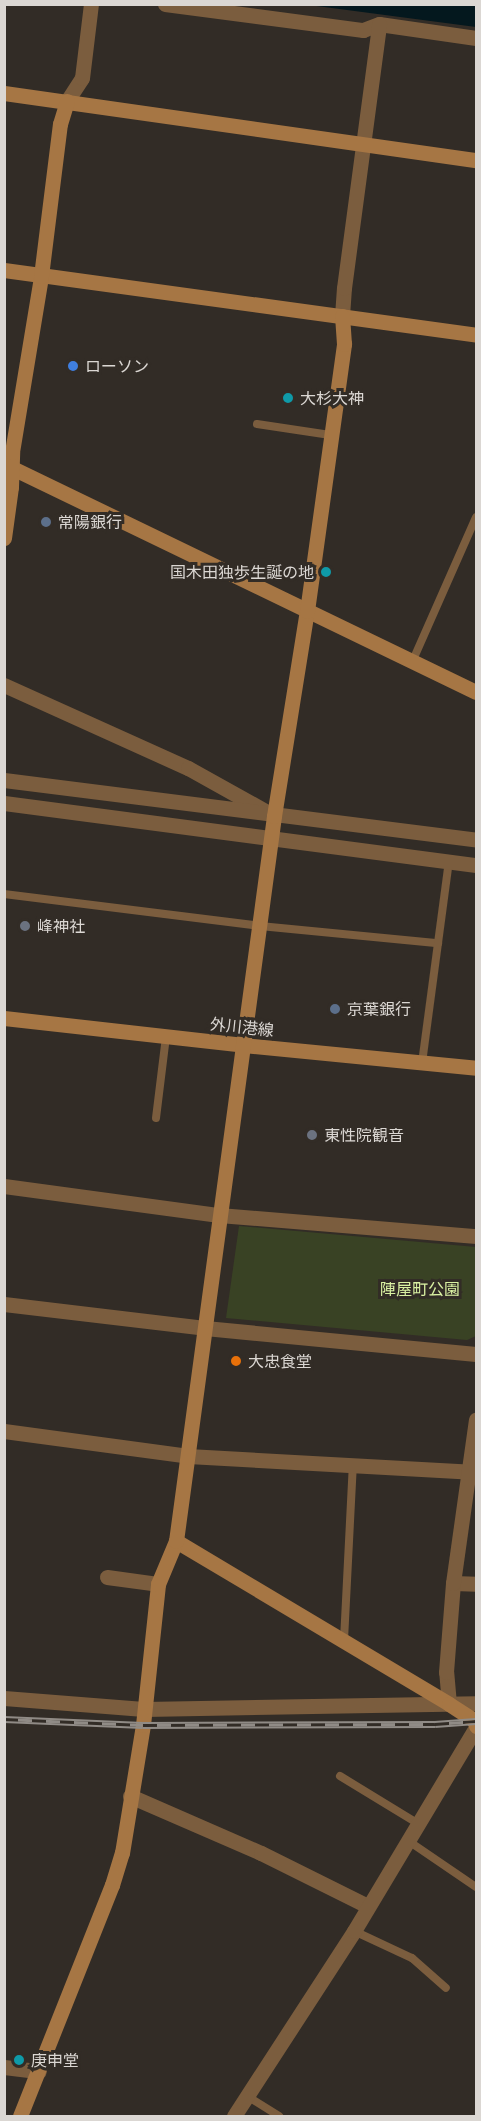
<!DOCTYPE html>
<meta charset="utf-8">
<style>
body{margin:0}
#map{position:relative;width:481px;height:2121px;overflow:hidden;background:#322c26;font-family:"Noto Sans","Noto Sans JP",sans-serif}
div>[style]{position:absolute}
.green>*{inset:0;background:#394224}
.water>*{inset:0;background:#04181e}
.lane>*{height:8px;margin:-4px;padding:0 4px;transform-origin:4px;border-radius:4px;background:#7b5d3e}
.street>*{height:15px;margin:-7.5px;padding:0 7.5px;transform-origin:7.5px;border-radius:7.5px;background:#7b5d3e}
.secondary>*{height:15px;margin:-7.5px;padding:0 7.5px;transform-origin:7.5px;border-radius:7.5px;background:#a67644}
.rail>*{height:7px;margin-top:-3.5px;transform-origin:0;background:repeating-linear-gradient(90deg,#322c26 0 14px,#908b86 0 28px);box-sizing:border-box;border-block:2px solid #908b86}
.dots>*{width:16px;height:16px;translate:-50% -50%;box-sizing:border-box;border:3px solid #322c26;border-radius:50%}
span{translate:-50% -50%;white-space:nowrap;text-align:center;line-height:1.15;-webkit-text-stroke:6px #322c26;paint-order:stroke}
.poi-label{font-size:16px;color:#dbd7d3}
.left{translate:0 -50%;text-align:left}
.right{translate:-100% -50%;text-align:right}
.street-label{font-size:16px;color:#dbd7d3}
.park-label{font-size:16px;color:#d9f0a2}
.frame{position:absolute;inset:0;border:6px solid #dbd7d3;pointer-events:none}
</style>
<div id="map">
<div class="green">
<div style="clip-path:polygon(239px 1226px,476px 1247px,476px 1336px,467px 1340px,226px 1318px)"></div>
</div>
<div class="water">
<div style="clip-path:polygon(309px 5px,476px 5px,476px 27px)"></div>
</div>
<div class="lane">
<div style="left:257px;top:424px;width:74px;rotate:8.6deg"></div>
<div style="left:413px;top:660px;width:156px;rotate:-66.2deg"></div>
<div style="left:4px;top:894px;width:258px;rotate:7.1deg"></div>
<div style="left:260px;top:926px;width:179px;rotate:5.5deg"></div>
<div style="left:422px;top:1063px;width:204px;rotate:-82.4deg"></div>
<div style="left:156px;top:1118px;width:83px;rotate:-83deg"></div>
<div style="left:344px;top:1640px;width:175px;rotate:-87.1deg"></div>
<div style="left:340px;top:1776px;width:90px;rotate:31.4deg"></div>
<div style="left:407px;top:1840px;width:83px;rotate:34.3deg"></div>
<div style="left:354px;top:1931px;width:64px;rotate:25deg"></div>
<div style="left:412px;top:1958px;width:45px;rotate:41.4deg"></div>
<div style="left:247px;top:2096px;width:38px;rotate:32deg"></div>
</div>
<div class="street">
<div style="left:165px;top:4px;width:200px;rotate:7.5deg"></div>
<div style="left:363px;top:30px;width:17px;rotate:-21deg"></div>
<div style="left:379px;top:24px;width:98px;rotate:8.2deg"></div>
<div style="left:67px;top:101px;width:27px;rotate:-57deg"></div>
<div style="left:82px;top:78px;width:75px;rotate:-83.1deg"></div>
<div style="left:342px;top:316px;width:28px;rotate:-86deg"></div>
<div style="left:344px;top:288px;width:266px;rotate:-82.4deg"></div>
<div style="left:4px;top:685px;width:202px;rotate:24.3deg"></div>
<div style="left:188px;top:768px;width:93px;rotate:29.1deg"></div>
<div style="left:4px;top:780px;width:476px;rotate:7.2deg"></div>
<div style="left:4px;top:803px;width:476px;rotate:7.5deg"></div>
<div style="left:4px;top:1186px;width:217px;rotate:7.7deg"></div>
<div style="left:219px;top:1215px;width:258px;rotate:4.7deg"></div>
<div style="left:4px;top:1304px;width:202px;rotate:6.8deg"></div>
<div style="left:205px;top:1328px;width:272px;rotate:5.5deg"></div>
<div style="left:4px;top:1431px;width:186px;rotate:7.7deg"></div>
<div style="left:188px;top:1456px;width:288px;rotate:3.2deg"></div>
<div style="left:107px;top:1577px;width:51px;rotate:7.8deg"></div>
<div style="left:453px;top:1583px;width:23px;rotate:2deg"></div>
<div style="left:4px;top:1698px;width:140px;rotate:4.5deg"></div>
<div style="left:144px;top:1709px;width:332px;rotate:-1deg"></div>
<div style="left:449px;top:1704px;width:32px;rotate:-95deg"></div>
<div style="left:446px;top:1672px;width:89px;rotate:-85.5deg"></div>
<div style="left:453px;top:1583px;width:165px;rotate:-82deg"></div>
<div style="left:130px;top:1796px;width:143px;rotate:23.5deg"></div>
<div style="left:261px;top:1853px;width:119px;rotate:26.4deg"></div>
<div style="left:4px;top:2067px;width:35px;rotate:7deg"></div>
<div style="left:234px;top:2116px;width:221px;rotate:-57deg"></div>
<div style="left:354px;top:1931px;width:238px;rotate:-59.1deg"></div>
</div>
<div class="secondary">
<div style="left:4px;top:93px;width:477px;rotate:8.1deg"></div>
<div style="left:4px;top:270px;width:476px;rotate:7.8deg"></div>
<div style="left:4px;top:464px;width:524px;rotate:25.78deg"></div>
<div style="left:4px;top:538px;width:51px;rotate:-82.2deg"></div>
<div style="left:11px;top:487px;width:35px;rotate:-88deg"></div>
<div style="left:12px;top:452px;width:178px;rotate:-80.6deg"></div>
<div style="left:41px;top:276px;width:153px;rotate:-82.9deg"></div>
<div style="left:60px;top:124px;width:24px;rotate:-73deg"></div>
<div style="left:4px;top:1018px;width:241px;rotate:6.4deg"></div>
<div style="left:243px;top:1045px;width:234px;rotate:5.6deg"></div>
<div style="left:176px;top:1541px;width:318px;rotate:30.8deg"></div>
<div style="left:449px;top:1704px;width:31px;rotate:33deg"></div>
<div style="left:475px;top:1721px;width:5px;rotate:79deg"></div>
<div style="left:20px;top:2116px;width:249px;rotate:-68.3deg"></div>
<div style="left:112px;top:1885px;width:34px;rotate:-73deg"></div>
<div style="left:122px;top:1853px;width:130px;rotate:-80.7deg"></div>
<div style="left:143px;top:1725px;width:142px;rotate:-83.9deg"></div>
<div style="left:158px;top:1584px;width:47px;rotate:-67.3deg"></div>
<div style="left:176px;top:1541px;width:732px;rotate:-82.3deg"></div>
<div style="left:274px;top:816px;width:208px;rotate:-80.9deg"></div>
<div style="left:307px;top:611px;width:270px;rotate:-82.1deg"></div>
<div style="left:344px;top:344px;width:28px;rotate:-94deg"></div>
</div>
<div class="rail">
<div style="left:4px;top:1719px;width:139px;rotate:2.5deg"></div>
<div style="left:143px;top:1725px;width:292px;rotate:-0.2deg"></div>
<div style="left:435px;top:1724px;width:41px;rotate:-4.2deg"></div>
</div>
<div class="dots">
<div style="left:73px;top:366px;background:#3f7fe0"></div>
<div style="left:288px;top:398px;background:#0f9aa8"></div>
<div style="left:46px;top:522px;background:#5c6f8a"></div>
<div style="left:326px;top:572px;background:#0f9aa8"></div>
<div style="left:25px;top:926px;background:#6b7280"></div>
<div style="left:335px;top:1009px;background:#5c6f8a"></div>
<div style="left:312px;top:1135px;background:#6b7280"></div>
<div style="left:236px;top:1361px;background:#e8710a"></div>
<div style="left:19px;top:2060px;background:#0f9aa8"></div>
</div>
<div class="poi-label">
<span class="left" style="left:85px;top:366px">ローソン</span>
<span class="left" style="left:300px;top:398px">大杉大神</span>
<span class="left" style="left:58px;top:522px">常陽銀行</span>
<span class="right" style="left:314px;top:572px">国木田独歩生誕の地</span>
<span class="left" style="left:37px;top:926px">峰神社</span>
<span class="left" style="left:347px;top:1009px">京葉銀行</span>
<span class="left" style="left:324px;top:1135px">東性院観音</span>
<span class="left" style="left:248px;top:1361px">大忠食堂</span>
<span class="left" style="left:31px;top:2060px">庚申堂</span>
</div>
<div class="street-label">
<span style="left:242px;top:1027px;rotate:6deg">外川港線</span>
</div>
<div class="park-label">
<span style="left:420px;top:1289px">陣屋町公園</span>
</div>
<div class="frame"></div>
</div>
